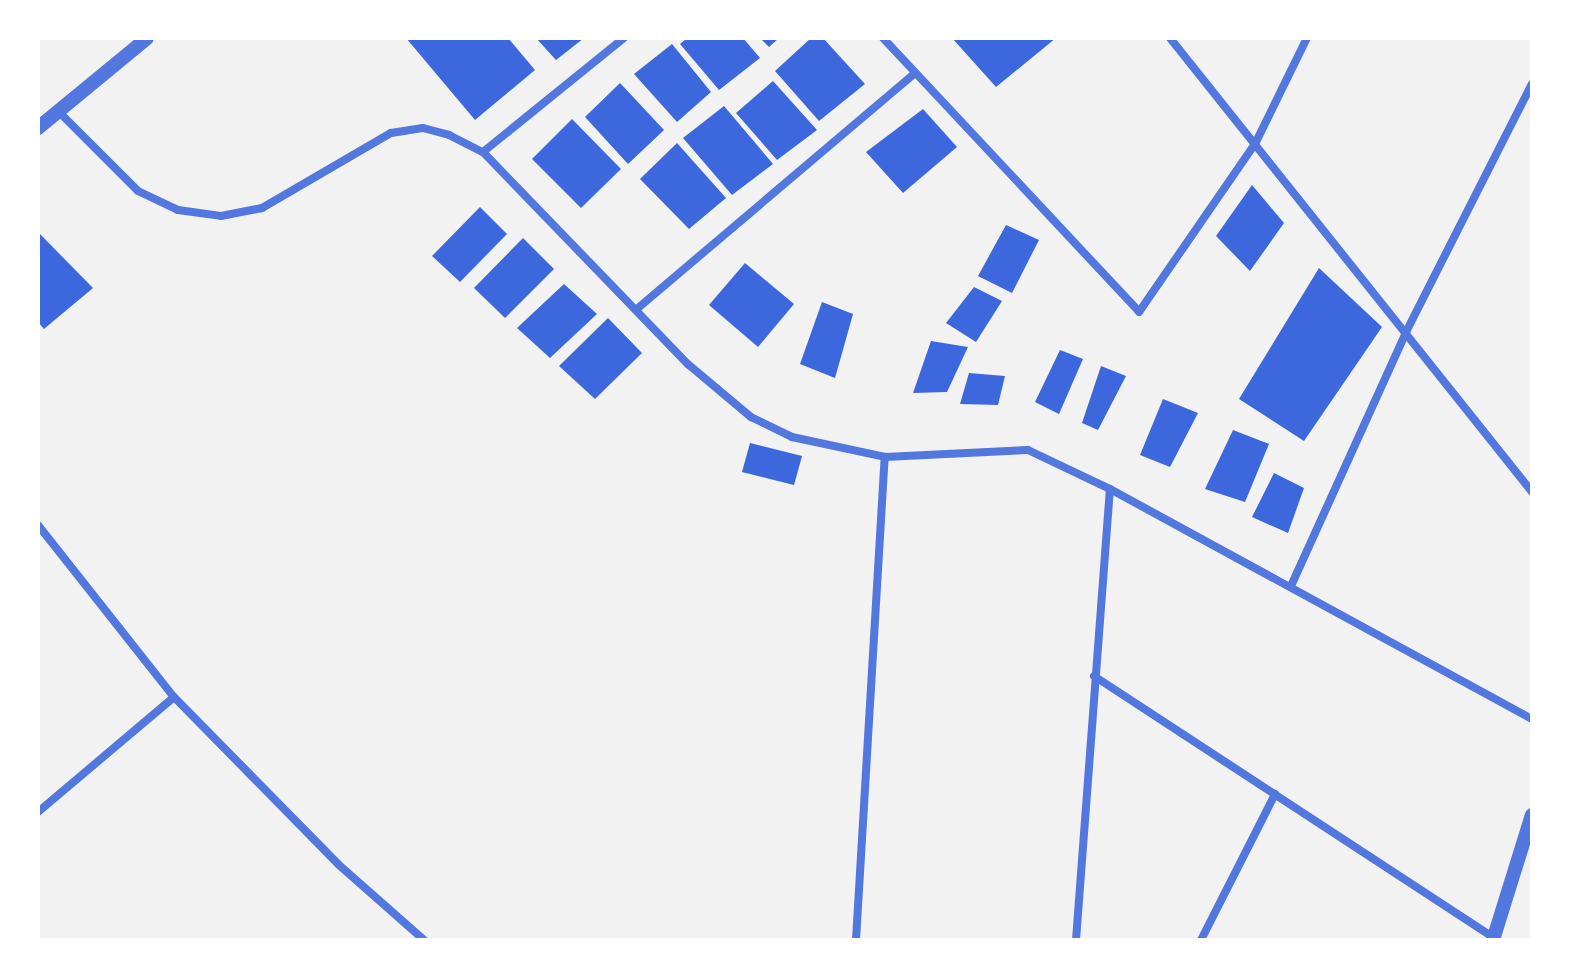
<!DOCTYPE html>
<style>
body{margin:0}
#map{position:relative;width:1570px;height:978px;overflow:hidden;background:#f2f2f2;font-family:"Work Sans",sans-serif}
div>[style]{position:absolute}
.building>*{inset:0;background:#3d67dc}
.minor>*{height:8px;margin:-4px;padding:0 4px;transform-origin:4px;border-radius:4px;background:#5277de}
.tertiary>*{height:14px;margin:-7px;padding:0 7px;transform-origin:7px;border-radius:7px;background:#5277de}
span{translate:-50% -50%;white-space:nowrap;text-align:center;line-height:1.15;-webkit-text-stroke:6px #fff;paint-order:stroke}
.frame{position:absolute;inset:0;border:40px solid #fff;pointer-events:none}
</style>
<div id="map">
<div class="building">
<div style="clip-path:polygon(406px 38px,508px 38px,535px 70px,475px 120px)"></div>
<div style="clip-path:polygon(536px 38px,584px 38px,556px 60px)"></div>
<div style="clip-path:polygon(687px 38px,743px 38px,760px 58px,719px 90px,680px 44px)"></div>
<div style="clip-path:polygon(760px 38px,779px 38px,769px 47px)"></div>
<div style="clip-path:polygon(811px 38px,823px 38px,865px 84px,819px 121px,775px 71px)"></div>
<div style="clip-path:polygon(952px 38px,1056px 38px,996px 87px)"></div>
<div style="clip-path:polygon(672px 44px,711px 92px,677px 122px,634px 74px)"></div>
<div style="clip-path:polygon(773px 81px,817px 130px,777px 160px,736px 113px)"></div>
<div style="clip-path:polygon(620px 83px,664px 130px,628px 164px,585px 117px)"></div>
<div style="clip-path:polygon(724px 106px,773px 164px,732px 195px,683px 138px)"></div>
<div style="clip-path:polygon(923px 109px,957px 147px,903px 193px,866px 152px)"></div>
<div style="clip-path:polygon(572px 119px,621px 169px,581px 208px,532px 159px)"></div>
<div style="clip-path:polygon(677px 143px,726px 198px,689px 229px,640px 179px)"></div>
<div style="clip-path:polygon(1252px 185px,1284px 223px,1250px 271px,1216px 236px)"></div>
<div style="clip-path:polygon(480px 207px,507px 234px,460px 282px,432px 256px)"></div>
<div style="clip-path:polygon(1006px 225px,1039px 240px,1012px 293px,978px 276px)"></div>
<div style="clip-path:polygon(38px 232px,93px 288px,44px 329px,38px 322px)"></div>
<div style="clip-path:polygon(523px 238px,554px 269px,505px 318px,474px 288px)"></div>
<div style="clip-path:polygon(745px 263px,794px 304px,758px 347px,709px 305px)"></div>
<div style="clip-path:polygon(1319px 268px,1382px 327px,1304px 441px,1239px 399px)"></div>
<div style="clip-path:polygon(564px 284px,597px 314px,550px 358px,517px 328px)"></div>
<div style="clip-path:polygon(974px 287px,1002px 301px,976px 342px,946px 323px)"></div>
<div style="clip-path:polygon(822px 302px,853px 314px,835px 378px,800px 364px)"></div>
<div style="clip-path:polygon(608px 318px,642px 353px,595px 399px,559px 366px)"></div>
<div style="clip-path:polygon(931px 341px,968px 347px,947px 392px,913px 393px)"></div>
<div style="clip-path:polygon(1060px 350px,1083px 359px,1059px 414px,1035px 402px)"></div>
<div style="clip-path:polygon(1101px 366px,1126px 376px,1098px 430px,1082px 423px)"></div>
<div style="clip-path:polygon(969px 373px,1005px 376px,998px 405px,960px 404px)"></div>
<div style="clip-path:polygon(1163px 399px,1198px 413px,1170px 467px,1140px 455px)"></div>
<div style="clip-path:polygon(1233px 430px,1269px 444px,1245px 502px,1205px 489px)"></div>
<div style="clip-path:polygon(750px 443px,802px 456px,794px 485px,742px 472px)"></div>
<div style="clip-path:polygon(1274px 473px,1304px 488px,1288px 533px,1252px 517px)"></div>
</div>
<div class="minor">
<div style="left:883px;top:38px;width:375px;rotate:46.9deg"></div>
<div style="left:1139px;top:312px;width:204px;rotate:-55.4deg"></div>
<div style="left:1255px;top:144px;width:118px;rotate:-63.9deg"></div>
<div style="left:1170px;top:38px;width:581px;rotate:51.43deg"></div>
<div style="left:58px;top:111px;width:113px;rotate:45deg"></div>
<div style="left:138px;top:191px;width:44px;rotate:25.4deg"></div>
<div style="left:178px;top:210px;width:43px;rotate:7.9deg"></div>
<div style="left:221px;top:216px;width:42px;rotate:-11deg"></div>
<div style="left:262px;top:208px;width:149px;rotate:-30.2deg"></div>
<div style="left:391px;top:133px;width:32px;rotate:-9deg"></div>
<div style="left:423px;top:128px;width:27px;rotate:15deg"></div>
<div style="left:449px;top:135px;width:38px;rotate:27deg"></div>
<div style="left:483px;top:152px;width:296px;rotate:46deg"></div>
<div style="left:689px;top:365px;width:81px;rotate:40deg"></div>
<div style="left:751px;top:417px;width:46px;rotate:26deg"></div>
<div style="left:792px;top:437px;width:95px;rotate:12.1deg"></div>
<div style="left:885px;top:457px;width:143px;rotate:-2.8deg"></div>
<div style="left:1028px;top:450px;width:91px;rotate:25.4deg"></div>
<div style="left:1110px;top:489px;width:481px;rotate:28.6deg"></div>
<div style="left:483px;top:152px;width:181px;rotate:-39deg"></div>
<div style="left:638px;top:308px;width:363px;rotate:-40.3deg"></div>
<div style="left:38px;top:525px;width:219px;rotate:51.7deg"></div>
<div style="left:174px;top:697px;width:235px;rotate:45.5deg"></div>
<div style="left:339px;top:865px;width:113px;rotate:41.4deg"></div>
<div style="left:1291px;top:586px;width:279px;rotate:-65.6deg"></div>
<div style="left:1406px;top:332px;width:278px;rotate:-63.1deg"></div>
<div style="left:1094px;top:676px;width:479px;rotate:33.2deg"></div>
<div style="left:38px;top:812px;width:178px;rotate:-40.2deg"></div>
<div style="left:856px;top:940px;width:484px;rotate:-86.6deg"></div>
<div style="left:1076px;top:940px;width:452px;rotate:-85.7deg"></div>
<div style="left:1201px;top:940px;width:164px;rotate:-63.1deg"></div>
</div>
<div class="tertiary">
<div style="left:38px;top:128px;width:141px;rotate:-39.5deg"></div>
<div style="left:1493px;top:940px;width:131px;rotate:-72.7deg"></div>
</div>
<div class="frame"></div>
</div>
